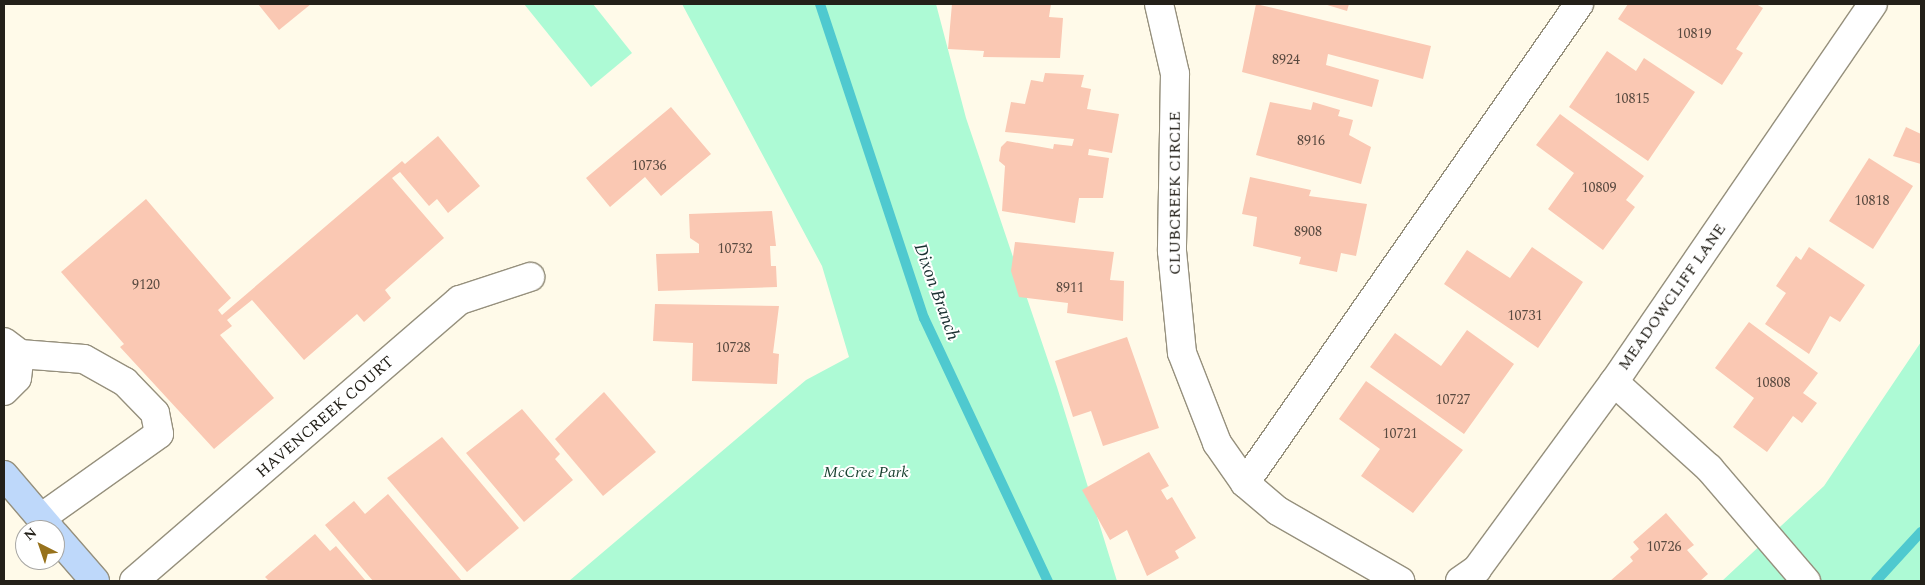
<!DOCTYPE html>
<style>
body{margin:0}
#map{position:relative;width:1925px;height:585px;overflow:hidden;background:#fffae9;font-family:Spectral,serif}
div>[style]{position:absolute}
.green>*{inset:0;background:#adfad5}
.stream>*{height:10px;margin:-5px;padding:0 5px;transform-origin:5px;border-radius:5px;background:#4fc9cf}
.building>*{inset:0;background:#fac8b3}
.roads{filter:drop-shadow(1px 0 #96907d) drop-shadow(-1px 0 #96907d) drop-shadow(0 1px #96907d) drop-shadow(0 -1px #96907d)}
.minor>*{height:28px;margin:-14px;padding:0 14px;transform-origin:14px;border-radius:14px;background:#fff}
.major>*{height:28px;margin:-14px;padding:0 14px;transform-origin:14px;border-radius:14px;background:#bed8fa}
span{translate:-50% -50%;white-space:nowrap;text-align:center;line-height:1.15;-webkit-text-stroke:4px #fff;paint-order:stroke}
.number-label{font-size:14px;color:#594a40}
.number-label span{-webkit-text-stroke-width:0}
.street-label{font-size:16px;color:#232019}
.park-label{font-size:16px;color:#1b4332;font-style:italic}
.water-label{font-size:18px;color:#1a3031;font-style:italic}
.frame{position:absolute;inset:0;border:5px solid #232019;pointer-events:none}
.north{position:absolute;left:15px;top:520px;width:50px;height:50px;box-sizing:border-box;background:#fff;border:1px solid #a7a6a3;border-radius:50%;rotate:319deg;font-size:14px;font-weight:700;line-height:20px;text-align:center;color:#232019}
.north::after{content:'';display:block;margin:auto;width:18px;height:22px;background:#97721c;clip-path:polygon(50% 0,100% 100%,50% 72%,0 100%)}
</style>
<div id="map">
<div class="green">
<div style="clip-path:polygon(524px 4px,593px 4px,632px 53px,591px 87px)"></div>
<div style="clip-path:polygon(682px 4px,936px 4px,966px 118px,1057px 387px,1117px 581px,569px 581px,806px 380px,849px 357px,822px 266px)"></div>
<div style="clip-path:polygon(1921px 342px,1921px 581px,1722px 581px,1824px 486px)"></div>
</div>
<div class="stream">
<div style="left:820px;top:4px;width:331px;rotate:71.7deg"></div>
<div style="left:924px;top:318px;width:291px;rotate:64.8deg"></div>
<div style="left:1876px;top:581px;width:67px;rotate:-47.4deg"></div>
</div>
<div class="building">
<div style="clip-path:polygon(258px 4px,311px 4px,279px 30px)"></div>
<div style="clip-path:polygon(952px 4px,1051px 4px,1049px 17px,1063px 18px,1060px 58px,983px 57px,984px 51px,948px 49px)"></div>
<div style="clip-path:polygon(1256px 4px,1431px 46px,1423px 79px,1328px 54px,1326px 65px,1379px 80px,1372px 107px,1242px 72px)"></div>
<div style="clip-path:polygon(1324px 4px,1349px 4px,1347px 11px)"></div>
<div style="clip-path:polygon(1628px 4px,1756px 4px,1763px 8px,1736px 49px,1743px 53px,1722px 85px,1618px 19px)"></div>
<div style="clip-path:polygon(1607px 51px,1636px 71px,1644px 58px,1695px 92px,1648px 161px,1569px 107px)"></div>
<div style="clip-path:polygon(1045px 73px,1084px 75px,1081px 87px,1091px 89px,1087px 109px,1119px 114px,1112px 153px,1089px 149px,1088px 155px,1109px 158px,1103px 198px,1079px 198px,1075px 223px,1002px 211px,1005px 166px,999px 161px,1001px 147px,1007px 141px,1053px 149px,1054px 144px,1072px 146px,1074px 139px,1005px 132px,1011px 102px,1025px 104px,1031px 80px,1043px 82px)"></div>
<div style="clip-path:polygon(1270px 102px,1311px 110px,1313px 102px,1340px 110px,1338px 116px,1353px 120px,1349px 135px,1371px 147px,1361px 184px,1256px 155px)"></div>
<div style="clip-path:polygon(671px 107px,711px 154px,661px 196px,645px 177px,610px 207px,586px 178px)"></div>
<div style="clip-path:polygon(1560px 114px,1644px 176px,1626px 200px,1635px 207px,1603px 250px,1548px 209px,1574px 173px,1536px 145px)"></div>
<div style="clip-path:polygon(1906px 127px,1921px 134px,1921px 164px,1893px 156px)"></div>
<div style="clip-path:polygon(438px 136px,480px 186px,448px 213px,437px 199px,429px 206px,400px 172px,392px 178px,444px 238px,385px 290px,391px 298px,364px 322px,357px 314px,304px 360px,252px 300px,227px 320px,232px 326px,220px 335px,274px 398px,214px 449px,120px 347px,124px 344px,61px 272px,146px 199px,231px 298px,218px 310px,222px 315px,402px 161px,405px 164px)"></div>
<div style="clip-path:polygon(1869px 158px,1913px 186px,1873px 249px,1829px 221px)"></div>
<div style="clip-path:polygon(1250px 177px,1311px 190px,1309px 196px,1367px 204px,1356px 256px,1341px 253px,1337px 272px,1299px 264px,1301px 257px,1253px 246px,1257px 217px,1242px 214px)"></div>
<div style="clip-path:polygon(772px 211px,776px 246px,770px 246px,771px 266px,776px 266px,777px 287px,658px 291px,656px 254px,699px 253px,699px 244px,690px 238px,689px 214px)"></div>
<div style="clip-path:polygon(1015px 242px,1114px 252px,1110px 280px,1124px 281px,1123px 321px,1067px 313px,1068px 303px,1019px 297px,1011px 271px)"></div>
<div style="clip-path:polygon(1532px 247px,1583px 282px,1538px 348px,1444px 284px,1467px 250px,1510px 278px)"></div>
<div style="clip-path:polygon(1809px 247px,1865px 285px,1840px 322px,1830px 316px,1809px 354px,1765px 324px,1786px 293px,1776px 286px,1796px 256px,1801px 260px)"></div>
<div style="clip-path:polygon(655px 304px,779px 306px,773px 353px,779px 354px,777px 384px,692px 381px,693px 343px,653px 341px)"></div>
<div style="clip-path:polygon(1749px 322px,1818px 373px,1803px 393px,1817px 403px,1802px 423px,1793px 416px,1767px 452px,1733px 427px,1754px 398px,1715px 368px)"></div>
<div style="clip-path:polygon(1467px 330px,1514px 364px,1464px 434px,1370px 367px,1395px 333px,1441px 366px)"></div>
<div style="clip-path:polygon(1127px 337px,1159px 428px,1103px 446px,1091px 411px,1073px 417px,1055px 361px)"></div>
<div style="clip-path:polygon(1366px 381px,1463px 450px,1413px 513px,1361px 476px,1380px 449px,1339px 419px)"></div>
<div style="clip-path:polygon(604px 392px,656px 452px,603px 496px,555px 439px)"></div>
<div style="clip-path:polygon(522px 409px,560px 454px,555px 459px,573px 480px,524px 522px,466px 453px)"></div>
<div style="clip-path:polygon(442px 437px,519px 528px,467px 572px,387px 478px)"></div>
<div style="clip-path:polygon(1149px 452px,1169px 486px,1161px 490px,1167px 500px,1172px 497px,1196px 538px,1175px 551px,1179px 558px,1147px 576px,1127px 530px,1110px 540px,1082px 490px)"></div>
<div style="clip-path:polygon(388px 494px,462px 581px,373px 581px,325px 525px,354px 501px,365px 514px)"></div>
<div style="clip-path:polygon(1666px 513px,1694px 545px,1687px 550px,1708px 574px,1700px 581px,1610px 581px,1633px 561px,1630px 557px,1639px 549px,1633px 542px)"></div>
<div style="clip-path:polygon(315px 534px,330px 551px,336px 546px,366px 581px,269px 581px,265px 577px)"></div>
</div>
<div class="roads">
<div class="minor">
<div style="left:1159px;top:4px;width:72px;rotate:77.1deg"></div>
<div style="left:1175px;top:74px;width:177px;rotate:91deg"></div>
<div style="left:1172px;top:251px;width:102px;rotate:84.4deg"></div>
<div style="left:1182px;top:353px;width:97px;rotate:68.7deg"></div>
<div style="left:1217px;top:443px;width:49px;rotate:55deg"></div>
<div style="left:1245px;top:483px;width:43px;rotate:40.3deg"></div>
<div style="left:1278px;top:511px;width:141px;rotate:29.8deg"></div>
<div style="left:4px;top:342px;width:20px;rotate:37deg"></div>
<div style="left:20px;top:354px;width:64px;rotate:4.5deg"></div>
<div style="left:84px;top:359px;width:47px;rotate:29.3deg"></div>
<div style="left:125px;top:382px;width:43px;rotate:45.9deg"></div>
<div style="left:155px;top:413px;width:21px;rotate:79deg"></div>
<div style="left:159px;top:434px;width:145px;rotate:144.6deg"></div>
<div style="left:1614px;top:382px;width:128px;rotate:42.2deg"></div>
<div style="left:1709px;top:468px;width:149px;rotate:49.4deg"></div>
<div style="left:4px;top:391px;width:18px;rotate:-45deg"></div>
<div style="left:17px;top:378px;width:24px;rotate:-83deg"></div>
<div style="left:1245px;top:483px;width:584px;rotate:-55.11deg"></div>
<div style="left:134px;top:581px;width:430px;rotate:-40.8deg"></div>
<div style="left:460px;top:300px;width:74px;rotate:-18.2deg"></div>
<div style="left:1460px;top:581px;width:21px;rotate:-35deg"></div>
<div style="left:1477px;top:569px;width:232px;rotate:-53.8deg"></div>
<div style="left:1614px;top:382px;width:458px;rotate:-55.6deg"></div>
</div>
<div class="major">
<div style="left:4px;top:475px;width:72px;rotate:49.5deg"></div>
<div style="left:55px;top:535px;width:61px;rotate:49deg"></div>
</div>
</div>
<div class="number-label">
<span style="left:1694px;top:34px">10819</span>
<span style="left:1286px;top:60px">8924</span>
<span style="left:1632px;top:99px">10815</span>
<span style="left:1311px;top:141px">8916</span>
<span style="left:649px;top:166px">10736</span>
<span style="left:1599px;top:188px">10809</span>
<span style="left:1872px;top:201px">10818</span>
<span style="left:1308px;top:232px">8908</span>
<span style="left:735px;top:249px">10732</span>
<span style="left:146px;top:285px">9120</span>
<span style="left:1070px;top:288px">8911</span>
<span style="left:1525px;top:316px">10731</span>
<span style="left:733px;top:348px">10728</span>
<span style="left:1773px;top:383px">10808</span>
<span style="left:1453px;top:400px">10727</span>
<span style="left:1400px;top:434px">10721</span>
<span style="left:1664px;top:547px">10726</span>
</div>
<div class="street-label">
<span style="left:1175px;top:193px;rotate:-90deg">CLUBCREEK CIRCLE</span>
<span style="left:1672px;top:297px;rotate:-55deg">MEADOWCLIFF LANE</span>
<span style="left:325px;top:417px;rotate:-41deg">HAVENCREEK COURT</span>
</div>
<div class="park-label">
<span style="left:866px;top:472px">McCree Park</span>
</div>
<div class="water-label">
<span style="left:936px;top:292px;rotate:70deg">Dixon Branch</span>
</div>
<div class="frame"></div>
<div class="north">N</div>
</div>
